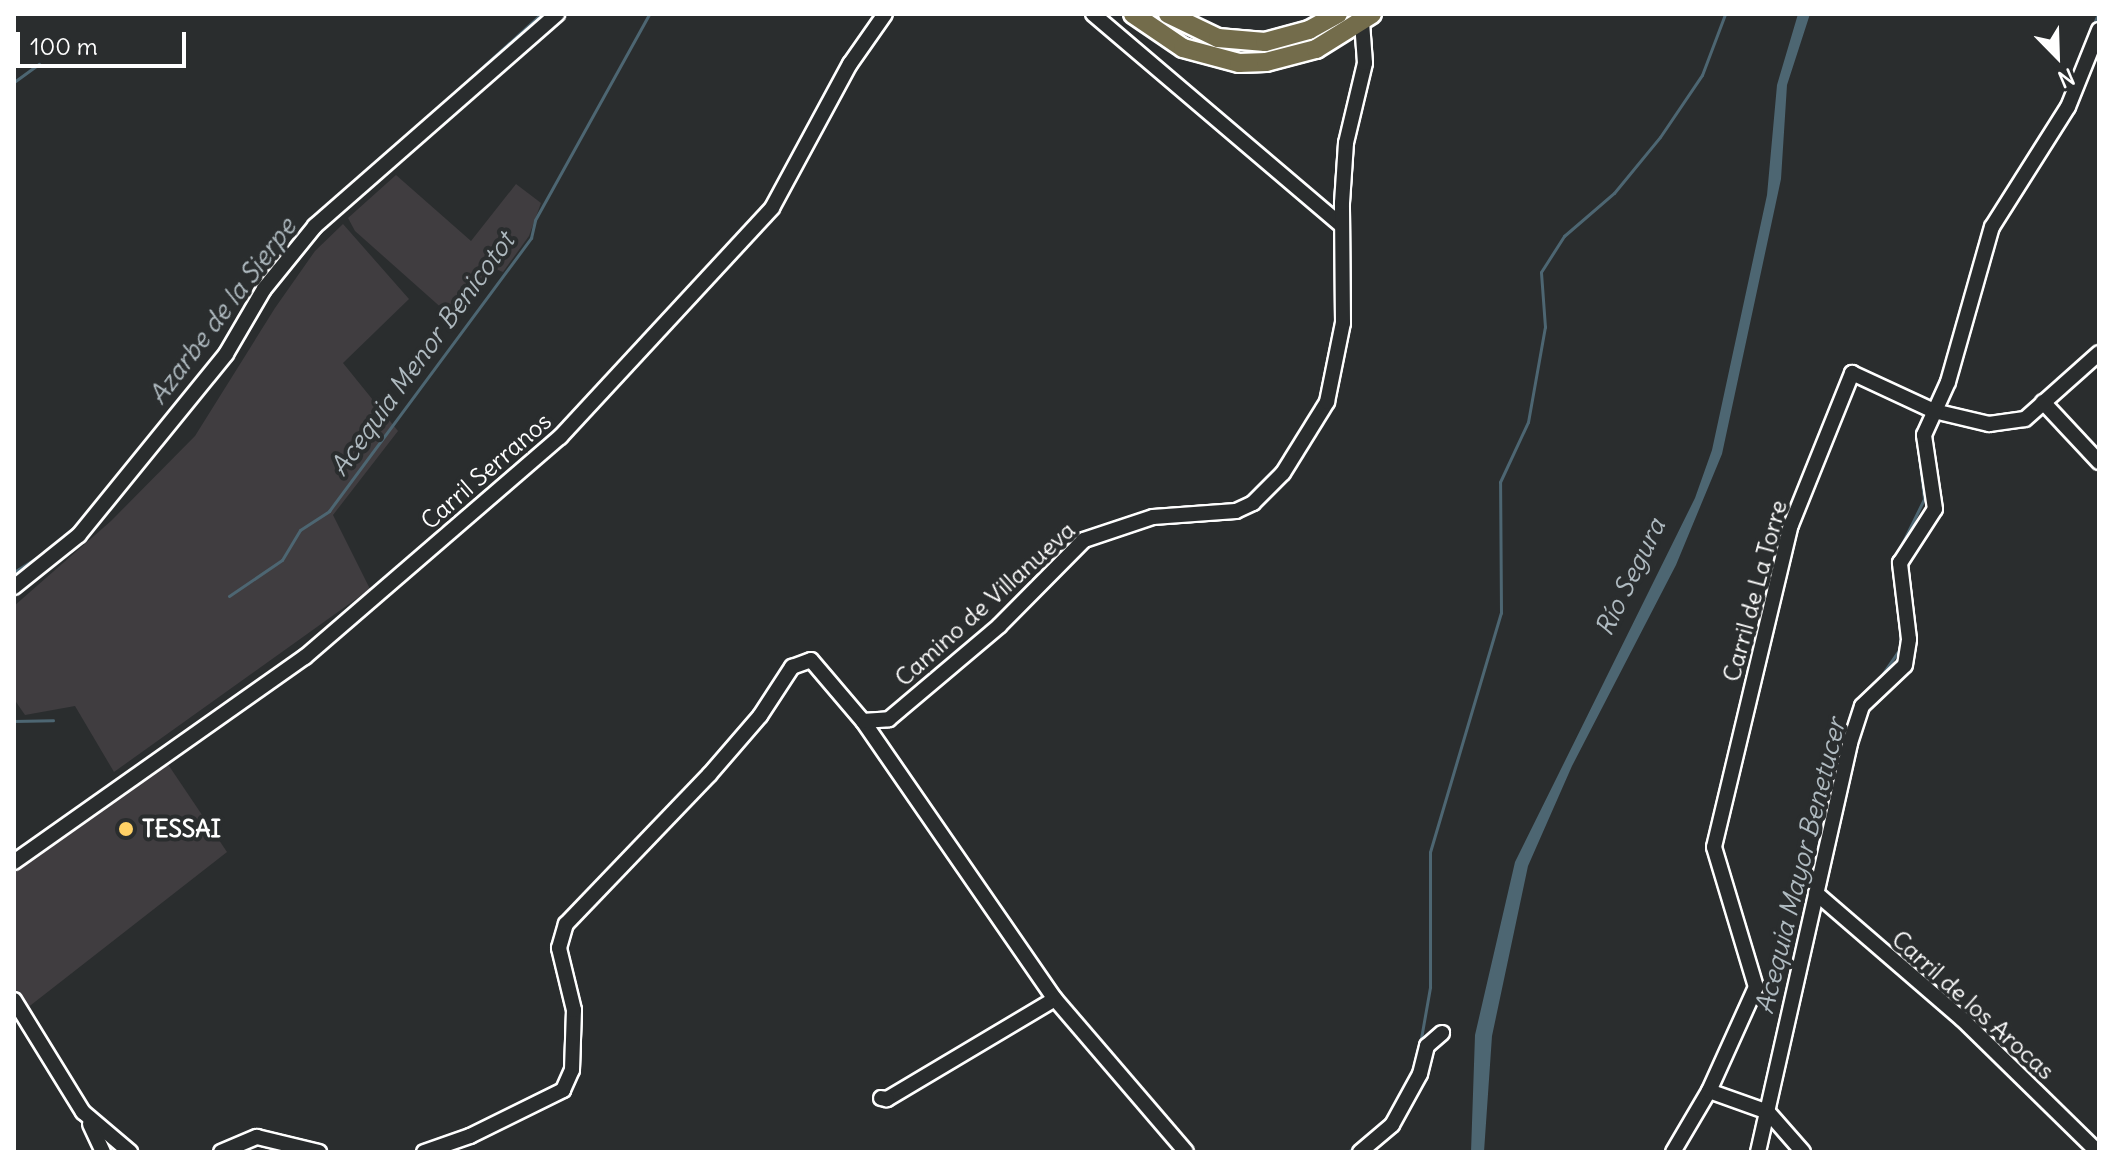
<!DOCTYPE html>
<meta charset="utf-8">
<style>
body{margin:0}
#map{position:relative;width:2113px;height:1166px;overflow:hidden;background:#2a2d2e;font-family:Delius,sans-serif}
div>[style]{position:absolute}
.built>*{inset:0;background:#403d40}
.water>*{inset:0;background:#4d6672}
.stream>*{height:3px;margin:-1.5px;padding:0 1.5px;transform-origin:1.5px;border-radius:1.5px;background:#4d6672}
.roads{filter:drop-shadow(2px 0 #fff) drop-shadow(-2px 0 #fff) drop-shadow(0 2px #fff) drop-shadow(0 -2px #fff)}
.minor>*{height:14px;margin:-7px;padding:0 7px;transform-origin:7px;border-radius:7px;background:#2a2d2e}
.major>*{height:18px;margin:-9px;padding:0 9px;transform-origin:9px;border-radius:9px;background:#736c4b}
.dots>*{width:22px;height:22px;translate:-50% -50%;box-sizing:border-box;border:4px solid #2a2d2e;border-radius:50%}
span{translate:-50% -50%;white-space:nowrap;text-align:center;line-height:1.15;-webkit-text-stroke:8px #2a2d2e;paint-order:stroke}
.street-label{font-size:24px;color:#fff}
.poi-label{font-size:24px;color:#fff;font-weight:700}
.left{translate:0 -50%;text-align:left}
.water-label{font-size:26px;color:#afbac0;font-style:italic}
.frame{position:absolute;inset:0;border:16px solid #fff;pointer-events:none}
.north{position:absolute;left:2017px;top:16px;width:80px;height:80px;-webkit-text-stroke:6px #2a2d2e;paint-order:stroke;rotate:157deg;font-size:22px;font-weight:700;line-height:32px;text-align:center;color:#fff}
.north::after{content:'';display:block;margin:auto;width:28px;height:36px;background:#fff;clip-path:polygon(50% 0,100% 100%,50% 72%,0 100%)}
.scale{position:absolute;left:16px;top:32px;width:170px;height:36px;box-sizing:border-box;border:4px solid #fff;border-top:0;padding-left:10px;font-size:24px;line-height:28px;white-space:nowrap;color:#fff;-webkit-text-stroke:6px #2a2d2e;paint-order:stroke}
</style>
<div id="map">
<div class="built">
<div style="clip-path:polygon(396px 175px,471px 241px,516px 184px,541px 203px,529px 236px,503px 272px,498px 270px,454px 319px,355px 231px,348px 218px)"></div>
<div style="clip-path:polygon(343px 224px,409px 299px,343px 363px,398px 431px,333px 515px,370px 589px,114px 772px,75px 706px,25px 715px,14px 699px,14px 606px,111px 521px,195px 436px,275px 308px,315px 251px)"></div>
<div style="clip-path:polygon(163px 757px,227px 852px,22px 1012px,14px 1000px,14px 862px)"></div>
</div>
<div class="water">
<div style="clip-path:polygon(1798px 14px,1810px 14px,1787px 85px,1781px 179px,1722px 454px,1676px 565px,1572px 766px,1528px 866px,1492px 1036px,1484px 1152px,1471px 1152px,1475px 1035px,1515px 862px,1695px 498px,1712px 450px,1767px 195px,1777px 85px)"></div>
</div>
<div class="stream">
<div style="left:14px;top:82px;width:31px;rotate:-36deg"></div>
<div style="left:2056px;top:114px;width:108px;rotate:-67.2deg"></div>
<div style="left:375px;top:165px;width:224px;rotate:-42.3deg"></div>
<div style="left:291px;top:245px;width:25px;rotate:-50deg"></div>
<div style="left:1950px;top:348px;width:124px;rotate:-73.6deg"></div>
<div style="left:67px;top:536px;width:201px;rotate:-50.4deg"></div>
<div style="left:1895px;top:558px;width:66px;rotate:-63.8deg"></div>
<div style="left:1924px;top:499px;width:70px;rotate:-96.5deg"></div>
<div style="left:14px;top:572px;width:45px;rotate:-32.3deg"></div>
<div style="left:229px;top:596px;width:64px;rotate:-34.2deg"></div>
<div style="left:282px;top:560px;width:35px;rotate:-59deg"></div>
<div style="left:300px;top:530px;width:35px;rotate:-33deg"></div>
<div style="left:329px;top:511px;width:340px;rotate:-53.5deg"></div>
<div style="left:531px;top:238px;width:18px;rotate:-77deg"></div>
<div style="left:535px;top:220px;width:235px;rotate:-61deg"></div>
<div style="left:1875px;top:685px;width:46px;rotate:-55.6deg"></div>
<div style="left:1901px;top:647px;width:34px;rotate:-93deg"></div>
<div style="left:14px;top:721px;width:39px;rotate:-1deg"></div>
<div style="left:1420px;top:1044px;width:58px;rotate:-80deg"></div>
<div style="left:1430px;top:987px;width:135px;rotate:-90deg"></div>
<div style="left:1430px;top:852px;width:249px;rotate:-73.5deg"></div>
<div style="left:1501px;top:613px;width:131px;rotate:-90.4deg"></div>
<div style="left:1500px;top:482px;width:66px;rotate:-65deg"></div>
<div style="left:1528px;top:422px;width:97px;rotate:-79.9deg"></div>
<div style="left:1545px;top:327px;width:55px;rotate:-94.2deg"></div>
<div style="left:1541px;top:272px;width:43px;rotate:-57.4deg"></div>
<div style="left:1564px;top:236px;width:66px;rotate:-40.7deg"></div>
<div style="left:1614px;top:193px;width:72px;rotate:-50.6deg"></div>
<div style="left:1660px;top:137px;width:75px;rotate:-55.9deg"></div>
<div style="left:1702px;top:75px;width:65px;rotate:-69.3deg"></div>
<div style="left:1348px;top:1152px;width:32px;rotate:-39deg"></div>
<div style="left:1750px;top:1152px;width:31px;rotate:-77deg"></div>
</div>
<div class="roads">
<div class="minor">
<div style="left:1093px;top:14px;width:326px;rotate:40.4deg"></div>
<div style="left:2043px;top:402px;width:82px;rotate:47deg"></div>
<div style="left:14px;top:587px;width:83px;rotate:-38.7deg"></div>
<div style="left:79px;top:535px;width:233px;rotate:-50.9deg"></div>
<div style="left:226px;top:354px;width:75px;rotate:-59.7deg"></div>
<div style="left:264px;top:289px;width:81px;rotate:-51deg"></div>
<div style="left:315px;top:226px;width:322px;rotate:-41.2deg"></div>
<div style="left:863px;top:721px;width:338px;rotate:55.4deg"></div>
<div style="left:1055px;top:999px;width:196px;rotate:149.2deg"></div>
<div style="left:887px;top:1099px;width:6px;rotate:-171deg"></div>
<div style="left:14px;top:862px;width:356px;rotate:-35.2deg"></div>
<div style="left:305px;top:657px;width:337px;rotate:-40.8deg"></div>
<div style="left:560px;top:437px;width:312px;rotate:-47.2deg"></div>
<div style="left:772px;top:208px;width:164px;rotate:-61.6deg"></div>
<div style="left:850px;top:64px;width:61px;rotate:-55deg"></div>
<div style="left:1816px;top:893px;width:193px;rotate:40.8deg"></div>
<div style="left:1962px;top:1019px;width:190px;rotate:44.4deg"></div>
<div style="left:1055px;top:999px;width:201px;rotate:49.4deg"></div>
<div style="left:14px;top:1000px;width:132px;rotate:58.4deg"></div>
<div style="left:83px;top:1112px;width:62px;rotate:40.4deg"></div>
<div style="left:1709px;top:1091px;width:63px;rotate:19.6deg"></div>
<div style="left:1768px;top:1112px;width:53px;rotate:48.8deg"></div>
<div style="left:90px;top:1124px;width:31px;rotate:65deg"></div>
<div style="left:221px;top:1152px;width:39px;rotate:-23deg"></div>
<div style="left:257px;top:1137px;width:64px;rotate:13.6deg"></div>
<div style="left:424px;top:1152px;width:49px;rotate:-19.2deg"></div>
<div style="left:470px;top:1136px;width:104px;rotate:-26.3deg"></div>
<div style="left:563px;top:1090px;width:22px;rotate:-66deg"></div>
<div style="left:572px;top:1070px;width:60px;rotate:-88.1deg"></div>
<div style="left:574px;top:1010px;width:64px;rotate:-103.6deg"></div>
<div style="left:559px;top:948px;width:25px;rotate:-74deg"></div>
<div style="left:566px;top:924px;width:207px;rotate:-46.2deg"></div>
<div style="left:709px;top:775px;width:78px;rotate:-49.2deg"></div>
<div style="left:760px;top:716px;width:59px;rotate:-56.9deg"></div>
<div style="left:792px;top:667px;width:20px;rotate:-20deg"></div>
<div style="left:811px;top:660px;width:80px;rotate:49.6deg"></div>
<div style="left:863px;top:721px;width:26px;rotate:-4deg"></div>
<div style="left:889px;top:719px;width:144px;rotate:-40.2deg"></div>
<div style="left:999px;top:626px;width:121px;rotate:-45.3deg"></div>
<div style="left:1084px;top:540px;width:73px;rotate:-18.4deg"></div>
<div style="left:1153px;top:517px;width:83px;rotate:-4.1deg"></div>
<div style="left:1236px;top:511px;width:19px;rotate:-25deg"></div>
<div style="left:1253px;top:503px;width:42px;rotate:-45deg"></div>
<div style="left:1283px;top:473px;width:84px;rotate:-58.2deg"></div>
<div style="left:1327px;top:402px;width:81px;rotate:-78.6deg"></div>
<div style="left:1343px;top:323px;width:120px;rotate:-90.5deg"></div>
<div style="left:1342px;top:203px;width:60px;rotate:-86.2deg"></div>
<div style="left:1346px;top:143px;width:82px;rotate:-76.6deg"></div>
<div style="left:1365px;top:63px;width:41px;rotate:-94.2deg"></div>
<div style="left:1360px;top:1152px;width:42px;rotate:-40.2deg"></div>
<div style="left:1392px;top:1125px;width:58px;rotate:-61.2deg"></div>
<div style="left:1420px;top:1074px;width:29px;rotate:-76deg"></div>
<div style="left:1427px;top:1046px;width:20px;rotate:-41deg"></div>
<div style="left:1673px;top:1152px;width:71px;rotate:-59.5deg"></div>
<div style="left:1709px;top:1091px;width:114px;rotate:-65.7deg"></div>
<div style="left:1756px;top:987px;width:146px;rotate:-106.7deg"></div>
<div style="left:1714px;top:847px;width:331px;rotate:-76.6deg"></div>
<div style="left:1791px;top:525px;width:164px;rotate:-68.1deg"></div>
<div style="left:1852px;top:373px;width:90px;rotate:24.9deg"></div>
<div style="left:1934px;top:411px;width:57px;rotate:13.3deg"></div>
<div style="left:1989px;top:424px;width:36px;rotate:-8deg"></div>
<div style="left:2025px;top:419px;width:99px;rotate:-41.7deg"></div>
<div style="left:1758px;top:1152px;width:419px;rotate:-77.3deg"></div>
<div style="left:1850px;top:743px;width:39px;rotate:-72deg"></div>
<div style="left:1862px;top:706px;width:59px;rotate:-43.6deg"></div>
<div style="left:1905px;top:665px;width:26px;rotate:-81deg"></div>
<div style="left:1909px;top:639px;width:77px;rotate:-96.8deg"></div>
<div style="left:1900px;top:563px;width:64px;rotate:-57.1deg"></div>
<div style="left:1935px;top:509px;width:75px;rotate:-98.5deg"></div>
<div style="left:1924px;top:435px;width:58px;rotate:-65.6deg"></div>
<div style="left:1948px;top:382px;width:161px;rotate:-74.2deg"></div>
<div style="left:1992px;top:227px;width:142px;rotate:-57.7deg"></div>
<div style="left:2068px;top:107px;width:83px;rotate:-68.1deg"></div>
</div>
<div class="major">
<div style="left:1133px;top:14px;width:60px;rotate:34.2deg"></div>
<div style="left:1183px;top:48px;width:58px;rotate:15deg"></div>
<div style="left:1239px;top:63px;width:27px;rotate:-2deg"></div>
<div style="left:1266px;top:62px;width:52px;rotate:-14.6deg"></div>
<div style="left:1316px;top:49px;width:66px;rotate:-32deg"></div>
<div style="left:1168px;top:14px;width:55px;rotate:25.6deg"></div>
<div style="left:1218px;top:38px;width:47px;rotate:4.9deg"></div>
<div style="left:1265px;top:42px;width:46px;rotate:-15.3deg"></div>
<div style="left:1309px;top:30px;width:33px;rotate:-29deg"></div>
</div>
</div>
<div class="dots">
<div style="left:126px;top:829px;background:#ffd166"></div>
</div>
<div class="street-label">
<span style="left:486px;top:471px;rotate:-41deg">Carril Serranos</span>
<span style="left:1755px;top:591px;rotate:-75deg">Carril de La Torre</span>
<span style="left:985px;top:604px;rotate:-42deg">Camino de Villanueva</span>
<span style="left:1973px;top:1005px;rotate:42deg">Carril de los Arocas</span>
</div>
<div class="poi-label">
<span class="left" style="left:142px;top:829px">TESSAI</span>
</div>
<div class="water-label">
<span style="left:222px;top:311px;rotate:-53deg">Azarbe de la Sierpe</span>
<span style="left:422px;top:354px;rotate:-54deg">Acequia Menor Benicotot</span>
<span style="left:1630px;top:577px;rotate:-64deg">Río Segura</span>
<span style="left:1800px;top:866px;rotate:-76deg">Acequia Mayor Benetucer</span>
</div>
<div class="frame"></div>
<div class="north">N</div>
<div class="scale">100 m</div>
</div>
